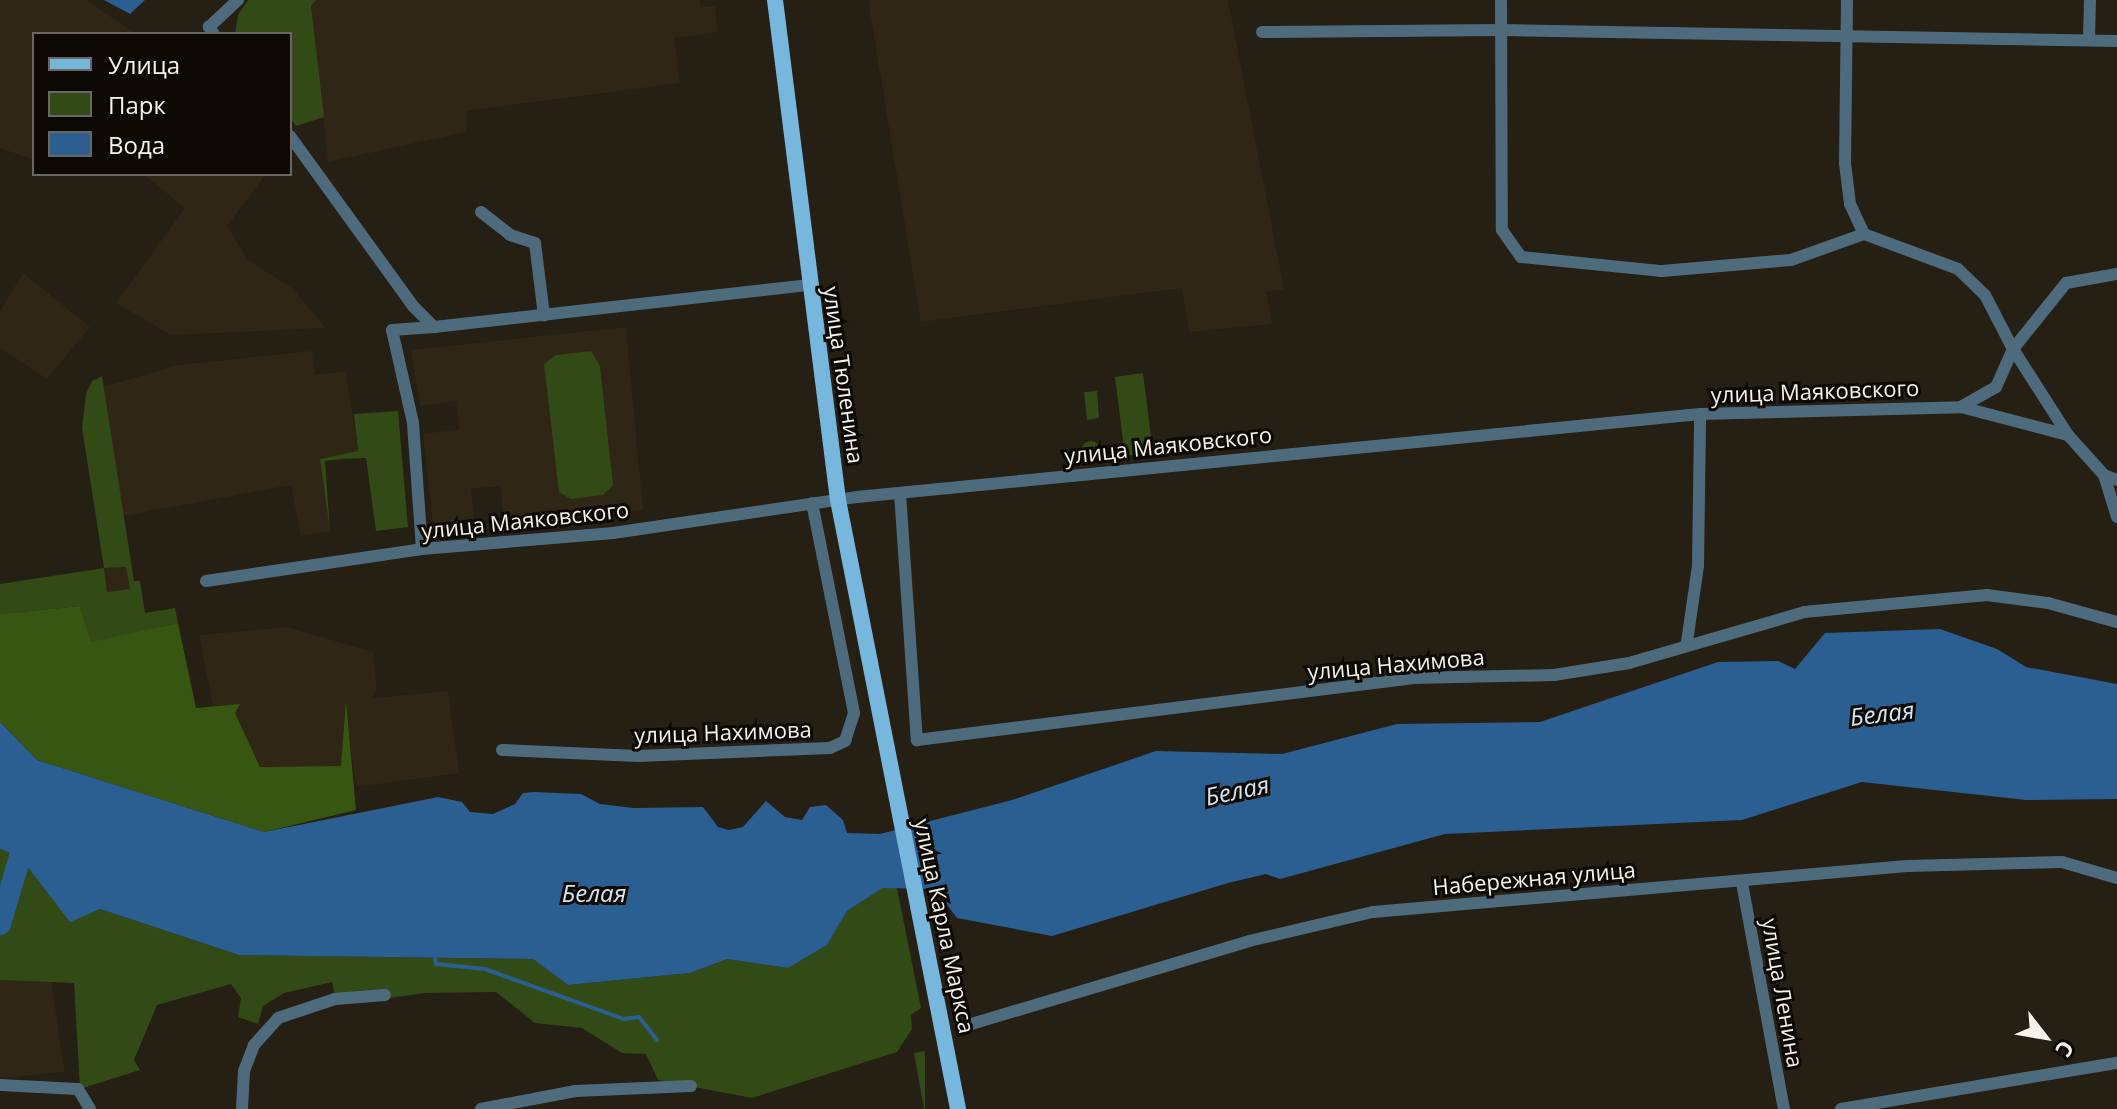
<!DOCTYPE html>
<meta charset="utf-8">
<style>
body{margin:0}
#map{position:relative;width:2117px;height:1109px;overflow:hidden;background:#251f14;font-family:"Open Sans",sans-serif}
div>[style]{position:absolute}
.built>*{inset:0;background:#2f2615}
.green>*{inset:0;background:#324a16}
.round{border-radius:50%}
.forest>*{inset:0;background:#375612}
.water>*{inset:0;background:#2b5e91}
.stream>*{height:4px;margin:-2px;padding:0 2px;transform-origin:2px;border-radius:2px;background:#2b5e91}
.river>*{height:22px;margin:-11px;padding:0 11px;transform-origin:11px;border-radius:11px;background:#2b5e91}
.minor>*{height:12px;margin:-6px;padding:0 6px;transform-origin:6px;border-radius:6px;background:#4e6b7d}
.major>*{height:16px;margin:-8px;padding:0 8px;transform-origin:8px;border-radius:8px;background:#78b7dd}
span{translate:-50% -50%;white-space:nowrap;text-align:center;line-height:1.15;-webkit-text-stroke:6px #0c0905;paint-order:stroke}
.street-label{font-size:22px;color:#f7f3eb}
.water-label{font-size:24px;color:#d5e3f2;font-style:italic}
.legend{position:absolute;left:32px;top:32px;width:260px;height:144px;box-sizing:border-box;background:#0c0905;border:2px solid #6a6761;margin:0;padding:10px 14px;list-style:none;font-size:24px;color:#f7f3eb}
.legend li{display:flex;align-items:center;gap:16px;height:40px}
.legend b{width:40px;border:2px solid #6a6761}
.north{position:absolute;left:2005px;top:997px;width:80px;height:80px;-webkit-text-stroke:6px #0c0905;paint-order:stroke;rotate:121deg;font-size:22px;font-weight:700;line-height:32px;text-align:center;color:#f7f3eb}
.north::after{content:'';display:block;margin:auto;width:28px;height:36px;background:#f7f3eb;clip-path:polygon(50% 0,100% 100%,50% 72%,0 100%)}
</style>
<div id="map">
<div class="built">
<div style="clip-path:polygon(0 0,86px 0,136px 34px,34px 34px,34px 160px,0 148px)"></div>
<div style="clip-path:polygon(316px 0,700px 0,701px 7px,715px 6px,718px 32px,674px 38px,680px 83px,467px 111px,466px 132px,328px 162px,311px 6px)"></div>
<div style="clip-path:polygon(868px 0,1228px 0,1284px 289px,1266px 292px,1272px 324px,1189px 332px,1182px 288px,921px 322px)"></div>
<div style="clip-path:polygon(143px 174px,266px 174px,227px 226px,248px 260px,292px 288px,326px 328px,171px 335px,116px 303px,185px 208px)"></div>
<div style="clip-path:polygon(23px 273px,90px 327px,47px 379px,0 348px,0 311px)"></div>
<div style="clip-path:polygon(626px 327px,643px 510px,505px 526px,500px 486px,471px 489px,475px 529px,434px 534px,423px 434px,459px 429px,456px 401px,420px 406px,411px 350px)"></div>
<div style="clip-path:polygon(312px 351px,315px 375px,346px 371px,358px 451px,320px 459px,330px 531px,301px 536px,291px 485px,123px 516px,103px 387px,178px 365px)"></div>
<div style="clip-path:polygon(126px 567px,130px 590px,107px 592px,104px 568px)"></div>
<div style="clip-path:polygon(287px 627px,373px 652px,377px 690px,373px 698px,448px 691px,459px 773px,356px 787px,346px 707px,342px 766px,260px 767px,235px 713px,240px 705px,213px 706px,199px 635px)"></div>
<div style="clip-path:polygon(0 980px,51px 982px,65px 1072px,0 1078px)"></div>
</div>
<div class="green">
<div style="clip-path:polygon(248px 0,316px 0,311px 6px,324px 117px,296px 126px,290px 118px,290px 34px,235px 34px,238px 15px)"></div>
<div style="clip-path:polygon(591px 351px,600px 366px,613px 485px,603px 495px,571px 499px,559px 492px,544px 364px,556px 355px)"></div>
<div style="clip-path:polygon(1143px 373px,1153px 452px,1125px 456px,1115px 377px)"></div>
<div style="clip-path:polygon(evenodd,102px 376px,134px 581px,140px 581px,145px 613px,175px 608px,178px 623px,91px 643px,80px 606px,0 614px,0 584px,104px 568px,82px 428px,86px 394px,92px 381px,102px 376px,126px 567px,130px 589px,107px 592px,104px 568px,126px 567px)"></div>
<div style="clip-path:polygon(1097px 391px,1099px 418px,1087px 420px,1084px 392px)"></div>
<div style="clip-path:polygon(398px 411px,408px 527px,376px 531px,366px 458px,342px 459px,325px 461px,330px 531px,320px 459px,358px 451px,354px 414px)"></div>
<div class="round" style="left:1081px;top:441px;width:20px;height:20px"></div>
<div style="clip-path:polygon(0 849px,20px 857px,70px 921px,100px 909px,239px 955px,533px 959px,568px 985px,690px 973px,727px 959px,788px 968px,827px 945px,847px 911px,883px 888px,897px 888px,921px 1008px,911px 1015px,912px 1029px,897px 1052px,752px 1098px,658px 1080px,646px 1054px,622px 1053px,582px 1028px,535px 1023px,496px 992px,426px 993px,337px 1005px,332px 982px,284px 993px,263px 1006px,258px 1024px,238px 1017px,241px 998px,231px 984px,157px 1005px,134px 1060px,140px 1070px,80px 1089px,74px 983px,0 980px)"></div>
<div style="clip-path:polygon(925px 1051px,925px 1109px,924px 1109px,914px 1053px)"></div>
</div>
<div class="forest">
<div style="clip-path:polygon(80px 606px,91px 642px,178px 623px,196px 708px,240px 704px,235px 713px,260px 767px,341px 766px,346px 701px,356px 810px,264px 832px,37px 760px,0 722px,0 614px)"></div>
</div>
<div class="water">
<div style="clip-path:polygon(104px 0,145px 0,130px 14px)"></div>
<div style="clip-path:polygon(1940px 629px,1997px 649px,2026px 667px,2117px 684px,2117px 799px,2026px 800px,1862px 782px,1742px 820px,1445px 834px,1280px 879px,1266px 874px,1228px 883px,1052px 936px,957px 918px,935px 889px,883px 888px,847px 911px,827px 945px,788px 968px,727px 959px,690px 973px,568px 985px,533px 959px,239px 955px,100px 909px,70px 922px,20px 857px,0 849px,0 722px,37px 760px,264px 832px,438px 797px,462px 802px,470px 812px,493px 814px,515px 804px,523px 793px,534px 792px,581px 794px,600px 804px,633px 808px,703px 807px,718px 827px,729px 830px,743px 827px,766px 801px,785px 817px,802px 820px,810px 807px,826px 805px,843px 820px,847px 833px,880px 834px,1012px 800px,1156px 751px,1282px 754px,1397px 724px,1540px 722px,1718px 662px,1778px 661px,1795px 669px,1825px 633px)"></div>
</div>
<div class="stream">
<div style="left:434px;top:953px;width:11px;rotate:80deg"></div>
<div style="left:436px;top:964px;width:49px;rotate:5.8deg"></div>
<div style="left:485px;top:969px;width:148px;rotate:19.8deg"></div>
<div style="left:624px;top:1019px;width:15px;rotate:-8deg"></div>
<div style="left:639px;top:1017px;width:29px;rotate:52deg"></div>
</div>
<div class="river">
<div style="left:0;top:924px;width:70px;rotate:-73.4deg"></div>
<div style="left:20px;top:857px;width:29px;rotate:-54deg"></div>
</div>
<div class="minor">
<div style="left:1501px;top:0;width:230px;rotate:89.8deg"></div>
<div style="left:1502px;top:230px;width:33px;rotate:55deg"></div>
<div style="left:1521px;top:257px;width:142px;rotate:5.7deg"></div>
<div style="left:1662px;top:271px;width:129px;rotate:-4.9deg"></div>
<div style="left:1791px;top:260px;width:77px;rotate:-19.6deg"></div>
<div style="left:1864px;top:234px;width:100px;rotate:20.4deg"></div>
<div style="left:1958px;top:269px;width:37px;rotate:44deg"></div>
<div style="left:1985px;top:295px;width:61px;rotate:62.6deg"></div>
<div style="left:2013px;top:349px;width:42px;rotate:114.1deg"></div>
<div style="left:1996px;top:387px;width:40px;rotate:150.3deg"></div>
<div style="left:1847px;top:0;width:163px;rotate:90.7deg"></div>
<div style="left:1845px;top:163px;width:41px;rotate:83deg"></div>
<div style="left:1850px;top:204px;width:33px;rotate:65deg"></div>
<div style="left:1262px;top:32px;width:240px;rotate:-0.5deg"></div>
<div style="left:1502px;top:30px;width:615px;rotate:1.02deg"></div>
<div style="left:214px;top:34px;width:9px;rotate:-126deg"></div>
<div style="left:209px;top:27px;width:40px;rotate:-43deg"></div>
<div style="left:2089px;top:40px;width:40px;rotate:-88.6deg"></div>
<div style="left:290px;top:136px;width:210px;rotate:54.1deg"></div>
<div style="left:413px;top:306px;width:30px;rotate:45deg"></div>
<div style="left:434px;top:327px;width:378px;rotate:-6.4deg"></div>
<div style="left:481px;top:212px;width:37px;rotate:38deg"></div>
<div style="left:510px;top:235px;width:26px;rotate:18deg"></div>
<div style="left:535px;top:243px;width:73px;rotate:82.9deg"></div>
<div style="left:2068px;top:435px;width:102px;rotate:-122.6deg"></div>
<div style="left:2013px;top:349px;width:85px;rotate:-51.2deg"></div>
<div style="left:2066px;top:283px;width:52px;rotate:-10deg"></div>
<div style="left:2104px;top:475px;width:44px;rotate:72.8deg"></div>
<div style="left:900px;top:493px;width:248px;rotate:86.1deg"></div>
<div style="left:917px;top:740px;width:499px;rotate:-7.1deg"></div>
<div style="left:1412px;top:678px;width:142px;rotate:-1.2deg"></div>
<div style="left:1554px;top:675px;width:76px;rotate:-9.1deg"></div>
<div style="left:1629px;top:663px;width:182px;rotate:-16.2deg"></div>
<div style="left:1804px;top:612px;width:184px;rotate:-5.3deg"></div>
<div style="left:1987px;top:595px;width:62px;rotate:7.5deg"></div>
<div style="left:2048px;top:603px;width:72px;rotate:15.4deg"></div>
<div style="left:422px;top:549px;width:126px;rotate:-94.1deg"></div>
<div style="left:413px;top:423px;width:95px;rotate:-102.7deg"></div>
<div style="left:392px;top:330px;width:42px;rotate:-4.1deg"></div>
<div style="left:206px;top:581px;width:218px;rotate:-8.4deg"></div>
<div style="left:422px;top:549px;width:192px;rotate:-4.8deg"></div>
<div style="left:613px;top:533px;width:247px;rotate:-8.4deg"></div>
<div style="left:857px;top:497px;width:847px;rotate:-5.62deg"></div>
<div style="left:1700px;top:414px;width:261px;rotate:-1.5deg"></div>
<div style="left:1961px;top:407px;width:111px;rotate:14.7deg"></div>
<div style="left:2068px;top:435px;width:54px;rotate:48deg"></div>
<div style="left:2104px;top:475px;width:14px;rotate:21deg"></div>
<div style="left:1687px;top:642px;width:77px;rotate:-81.8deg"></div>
<div style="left:1698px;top:566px;width:152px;rotate:-89.2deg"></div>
<div style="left:502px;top:750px;width:136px;rotate:2.5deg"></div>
<div style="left:638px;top:756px;width:192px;rotate:-2.4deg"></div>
<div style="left:830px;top:748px;width:17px;rotate:-25deg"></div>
<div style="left:845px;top:741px;width:29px;rotate:-72deg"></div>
<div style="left:854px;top:713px;width:214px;rotate:-101.3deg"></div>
<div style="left:1742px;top:883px;width:230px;rotate:79.5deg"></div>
<div style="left:968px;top:1025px;width:293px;rotate:-16.6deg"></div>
<div style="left:1249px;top:941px;width:127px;rotate:-13.2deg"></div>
<div style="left:1373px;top:912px;width:536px;rotate:-4.92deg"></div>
<div style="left:1907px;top:866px;width:155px;rotate:-1.5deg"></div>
<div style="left:2062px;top:862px;width:57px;rotate:16.2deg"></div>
<div style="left:0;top:1085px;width:78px;rotate:2.9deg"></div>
<div style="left:78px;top:1089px;width:23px;rotate:59deg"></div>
<div style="left:242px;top:1109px;width:38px;rotate:-87deg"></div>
<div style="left:244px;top:1071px;width:28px;rotate:-69deg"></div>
<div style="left:254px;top:1045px;width:36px;rotate:-48deg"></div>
<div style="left:278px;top:1018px;width:60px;rotate:-18.4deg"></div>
<div style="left:335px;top:999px;width:50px;rotate:-4.6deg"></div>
<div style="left:481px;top:1109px;width:96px;rotate:-10.8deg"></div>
<div style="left:575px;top:1091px;width:116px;rotate:-2.5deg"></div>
<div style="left:1841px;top:1109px;width:280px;rotate:-9.5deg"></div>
</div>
<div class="major">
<div style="left:775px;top:0;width:504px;rotate:82.82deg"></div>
<div style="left:838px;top:500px;width:621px;rotate:78.85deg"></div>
</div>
<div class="street-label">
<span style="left:844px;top:375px;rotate:82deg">улица Тюленина</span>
<span style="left:1815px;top:391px;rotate:-2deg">улица Маяковского</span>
<span style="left:1168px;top:445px;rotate:-6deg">улица Маяковского</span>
<span style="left:525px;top:520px;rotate:-6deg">улица Маяковского</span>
<span style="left:1396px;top:664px;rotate:-5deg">улица Нахимова</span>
<span style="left:723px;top:732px;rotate:-2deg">улица Нахимова</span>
<span style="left:1534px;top:878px;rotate:-5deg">Набережная улица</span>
<span style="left:945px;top:926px;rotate:78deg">улица Карла Маркса</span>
<span style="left:1783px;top:993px;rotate:80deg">улица Ленина</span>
</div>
<div class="water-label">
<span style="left:1882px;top:713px;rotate:-7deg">Белая</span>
<span style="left:1237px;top:790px;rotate:-12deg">Белая</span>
<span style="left:594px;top:893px">Белая</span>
</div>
<ul class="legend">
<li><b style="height:10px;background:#78b7dd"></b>Улица</li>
<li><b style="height:22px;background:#324a16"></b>Парк</li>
<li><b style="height:22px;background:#2b5e91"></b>Вода</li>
</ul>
<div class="north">С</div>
</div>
